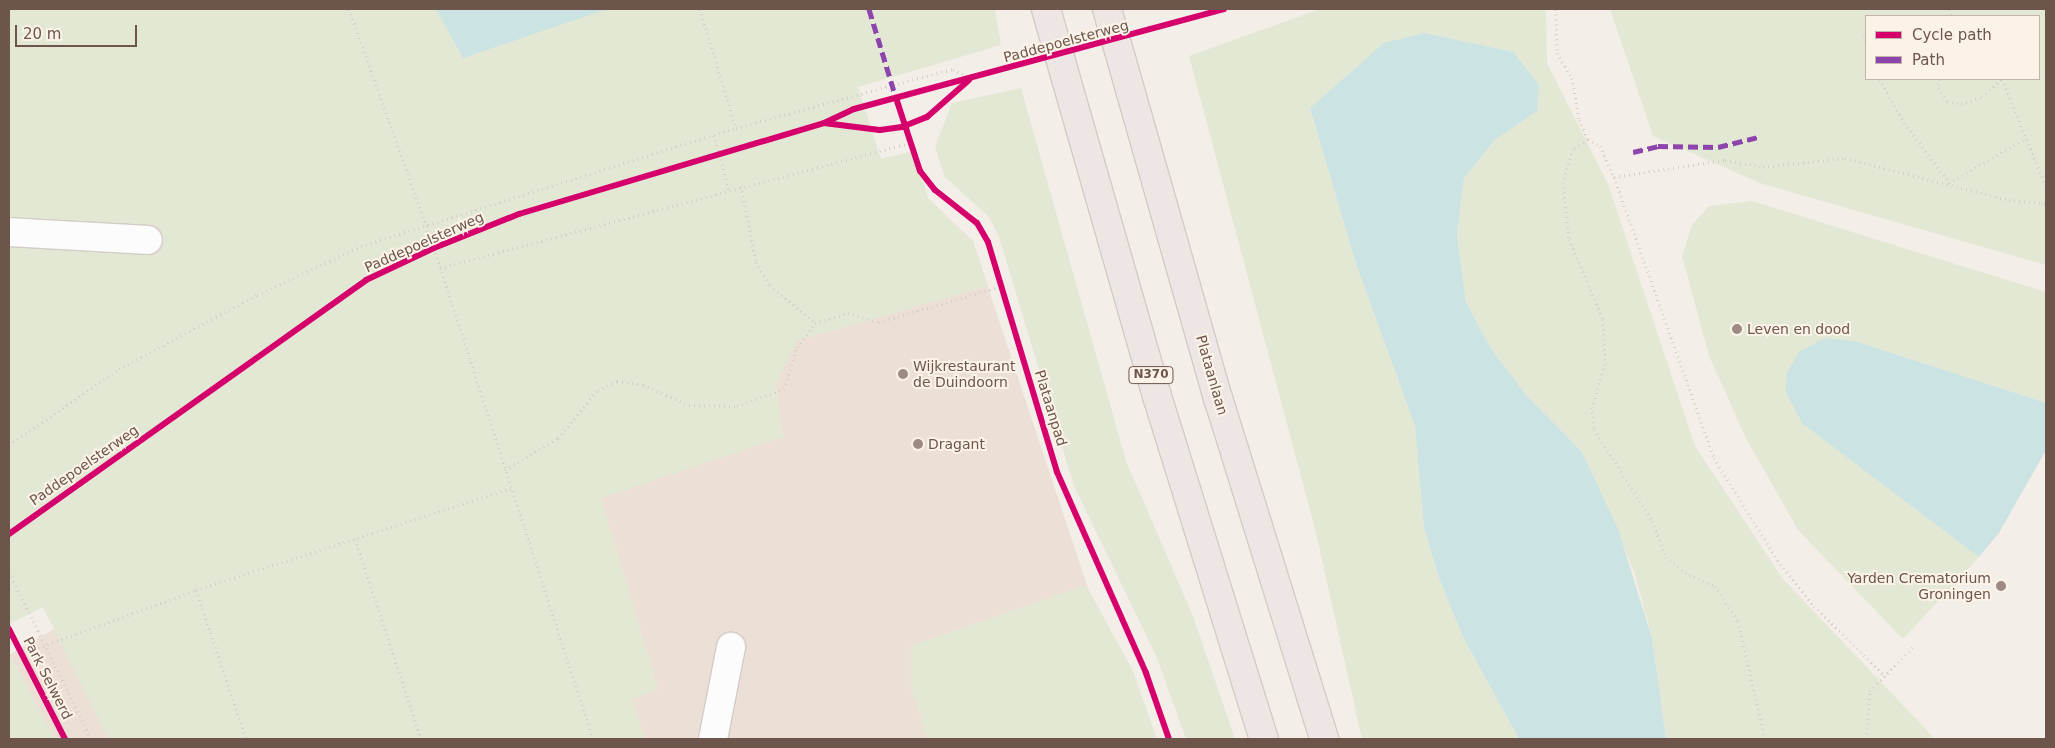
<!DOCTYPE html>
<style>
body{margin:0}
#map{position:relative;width:2055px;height:748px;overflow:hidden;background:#f4eee8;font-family:"DejaVu Sans",sans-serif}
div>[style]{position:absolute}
.residential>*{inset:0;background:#ece0d6}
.green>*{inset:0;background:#e2e8d4}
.water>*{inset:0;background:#cbe3e2}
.path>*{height:3px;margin-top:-1.5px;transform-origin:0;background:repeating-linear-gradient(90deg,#d5ceca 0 1px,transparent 0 5px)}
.roads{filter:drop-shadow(1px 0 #d3cbc6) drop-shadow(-1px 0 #d3cbc6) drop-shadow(0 1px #d3cbc6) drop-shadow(0 -1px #d3cbc6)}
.minor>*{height:28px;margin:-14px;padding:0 14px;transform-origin:14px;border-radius:14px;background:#fdfcfc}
.highway>*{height:28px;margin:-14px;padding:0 14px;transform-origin:14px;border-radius:14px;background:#eee6e4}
.quiet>*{height:5px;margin-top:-2.5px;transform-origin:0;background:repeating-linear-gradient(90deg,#8e44ad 0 10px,transparent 0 15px)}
.cycleway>*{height:6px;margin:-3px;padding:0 3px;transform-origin:3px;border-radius:3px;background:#d6006c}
.dots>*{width:14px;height:14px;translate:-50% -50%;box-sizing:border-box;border:2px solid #fcf3e8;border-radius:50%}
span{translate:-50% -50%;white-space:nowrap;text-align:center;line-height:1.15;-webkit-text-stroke:4px #fcf3e8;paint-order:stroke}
.shield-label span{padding:1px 4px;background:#fcf3e8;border:1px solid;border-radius:4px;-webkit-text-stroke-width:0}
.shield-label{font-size:12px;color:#6e554c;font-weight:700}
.street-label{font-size:14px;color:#6e554c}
.poi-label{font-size:14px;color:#6e554c}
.left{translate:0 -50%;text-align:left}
.right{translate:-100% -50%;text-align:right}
.frame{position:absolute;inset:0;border:10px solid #6e554c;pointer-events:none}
.legend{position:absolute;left:1865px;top:15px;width:175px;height:65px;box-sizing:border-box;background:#fcf3e8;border:1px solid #c3b4aa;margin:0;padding:6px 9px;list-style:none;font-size:15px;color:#6e554c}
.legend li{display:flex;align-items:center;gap:10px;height:25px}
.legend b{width:25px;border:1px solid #c3b4aa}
.scale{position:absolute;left:15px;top:25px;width:122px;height:22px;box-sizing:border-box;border:2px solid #6e554c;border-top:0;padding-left:6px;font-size:15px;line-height:18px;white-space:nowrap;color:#6e554c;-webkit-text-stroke:4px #fcf3e8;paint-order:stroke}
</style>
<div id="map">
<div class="residential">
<div style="clip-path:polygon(972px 239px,1138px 739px,9px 739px,9px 655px,250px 516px)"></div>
</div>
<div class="green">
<div style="clip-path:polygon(9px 9px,995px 9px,1001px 45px,858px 87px,881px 159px,914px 151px,928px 198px,973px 241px,988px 286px,796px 341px,776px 385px,783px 437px,601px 498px,658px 689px,632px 699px,645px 739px,109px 739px,43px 607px,9px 624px)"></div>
<div style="clip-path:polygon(1320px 9px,1546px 9px,1547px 63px,1608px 184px,1695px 446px,1783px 579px,1935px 739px,1666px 739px,1652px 638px,1634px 571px,1582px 452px,1527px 396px,1490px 347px,1466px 302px,1457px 235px,1464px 178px,1495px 140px,1537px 111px,1513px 52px,1425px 33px,1310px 108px,1356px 264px,1415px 426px,1424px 528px,1439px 578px,1462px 635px,1519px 739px,1362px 739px,1316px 533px,1189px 56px)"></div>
<div style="clip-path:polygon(evenodd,1610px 9px,2046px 9px,2046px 265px,1760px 183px,1653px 136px,1610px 9px,1866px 16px,2039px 16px,2039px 79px,1866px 79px,1866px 16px)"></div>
<div style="clip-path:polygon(1021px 88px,1126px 461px,1193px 616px,1235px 739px,1186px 739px,1157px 658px,1074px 486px,999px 237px,989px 217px,945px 177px,935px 147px,952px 103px)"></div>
<div style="clip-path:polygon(1752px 201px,2046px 292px,2046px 403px,1855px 341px,1824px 338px,1804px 424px,1979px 557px,1903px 639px,1798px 530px,1746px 438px,1709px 356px,1682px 256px,1692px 225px,1709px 206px)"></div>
<div style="clip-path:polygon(1086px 585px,1133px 671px,1157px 739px,928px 739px,911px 687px,911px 646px)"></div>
<div style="clip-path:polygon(9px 654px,16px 665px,54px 739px,9px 739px)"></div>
</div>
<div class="water">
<div style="clip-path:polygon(436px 9px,607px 9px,463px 58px)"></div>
<div style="clip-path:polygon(1425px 33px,1513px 52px,1539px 85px,1537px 111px,1495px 140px,1464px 178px,1457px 235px,1466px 302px,1490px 347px,1527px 396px,1582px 452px,1618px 529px,1652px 638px,1666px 739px,1519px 739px,1462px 635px,1439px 578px,1424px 528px,1415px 426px,1356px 264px,1310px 108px,1384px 43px)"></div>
<div style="clip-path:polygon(1825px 338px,1855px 341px,2046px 403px,2046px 450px,1999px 533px,1979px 557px,1803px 424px,1786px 393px,1787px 372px,1799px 352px)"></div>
</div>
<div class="path">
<div style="left:349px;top:9px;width:254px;rotate:70.4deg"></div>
<div style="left:434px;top:248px;width:516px;rotate:72.06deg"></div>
<div style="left:700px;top:9px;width:124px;rotate:73.2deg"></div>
<div style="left:1556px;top:9px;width:44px;rotate:88.7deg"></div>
<div style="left:1557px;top:53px;width:29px;rotate:59deg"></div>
<div style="left:1572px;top:78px;width:43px;rotate:80.5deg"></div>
<div style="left:1579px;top:120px;width:21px;rotate:65deg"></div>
<div style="left:1588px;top:139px;width:14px;rotate:30deg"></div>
<div style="left:1600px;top:146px;width:34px;rotate:66deg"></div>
<div style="left:1614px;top:177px;width:298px;rotate:70.4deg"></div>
<div style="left:1714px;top:458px;width:125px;rotate:58.1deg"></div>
<div style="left:1780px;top:564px;width:54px;rotate:51deg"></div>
<div style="left:1814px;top:606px;width:100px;rotate:44.6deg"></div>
<div style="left:1950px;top:9px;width:7px;rotate:82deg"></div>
<div style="left:1864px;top:35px;width:7px;rotate:74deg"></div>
<div style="left:1880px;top:79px;width:50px;rotate:61.4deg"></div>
<div style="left:1904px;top:123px;width:75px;rotate:53.1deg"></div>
<div style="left:1949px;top:183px;width:88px;rotate:-30.1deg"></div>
<div style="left:1939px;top:79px;width:9px;rotate:96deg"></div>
<div style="left:1938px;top:88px;width:16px;rotate:55deg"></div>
<div style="left:1947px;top:101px;width:14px;rotate:12deg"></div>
<div style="left:1961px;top:104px;width:22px;rotate:-18deg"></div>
<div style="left:1982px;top:97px;width:27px;rotate:-42deg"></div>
<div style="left:2002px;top:79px;width:117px;rotate:67.8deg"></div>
<div style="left:714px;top:135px;width:57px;rotate:74.7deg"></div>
<div style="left:1588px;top:139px;width:18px;rotate:146deg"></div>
<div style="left:1573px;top:149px;width:34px;rotate:107deg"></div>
<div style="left:1563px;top:182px;width:57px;rotate:84deg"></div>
<div style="left:1569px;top:239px;width:87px;rotate:67deg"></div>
<div style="left:1603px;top:319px;width:45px;rotate:87.5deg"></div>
<div style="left:1605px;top:364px;width:45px;rotate:106.8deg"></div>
<div style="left:1592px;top:407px;width:22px;rotate:85deg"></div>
<div style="left:1594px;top:429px;width:109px;rotate:57.8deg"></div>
<div style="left:1652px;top:521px;width:39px;rotate:69deg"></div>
<div style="left:1666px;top:557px;width:29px;rotate:38deg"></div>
<div style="left:1689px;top:575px;width:28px;rotate:23deg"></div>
<div style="left:1715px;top:586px;width:42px;rotate:56.7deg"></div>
<div style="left:1738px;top:621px;width:121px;rotate:77.1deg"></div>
<div style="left:1614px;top:177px;width:112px;rotate:-8.7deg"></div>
<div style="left:1725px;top:160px;width:39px;rotate:10deg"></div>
<div style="left:1763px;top:167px;width:82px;rotate:-6.3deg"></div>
<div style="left:1845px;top:158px;width:169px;rotate:14.4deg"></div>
<div style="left:2009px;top:200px;width:37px;rotate:5deg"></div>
<div style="left:741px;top:186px;width:77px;rotate:78.8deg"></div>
<div style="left:756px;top:262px;width:27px;rotate:59deg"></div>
<div style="left:770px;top:285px;width:59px;rotate:40.2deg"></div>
<div style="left:440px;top:268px;width:485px;rotate:-14.9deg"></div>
<div style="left:9px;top:445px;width:134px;rotate:-34.6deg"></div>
<div style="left:119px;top:369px;width:157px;rotate:-28.2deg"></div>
<div style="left:257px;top:295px;width:115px;rotate:-25.2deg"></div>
<div style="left:361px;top:246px;width:393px;rotate:-17.5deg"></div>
<div style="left:736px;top:128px;width:163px;rotate:-15.3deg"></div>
<div style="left:893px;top:85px;width:62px;rotate:-14.9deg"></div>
<div style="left:953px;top:69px;width:21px;rotate:29deg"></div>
<div style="left:505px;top:470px;width:62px;rotate:-31.1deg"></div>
<div style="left:558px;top:438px;width:62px;rotate:-50.2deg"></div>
<div style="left:598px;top:390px;width:21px;rotate:-25deg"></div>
<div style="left:617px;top:381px;width:26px;rotate:9deg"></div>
<div style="left:643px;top:385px;width:50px;rotate:23.5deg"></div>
<div style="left:689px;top:405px;width:48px;rotate:1.2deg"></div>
<div style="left:737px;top:406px;width:50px;rotate:-19.9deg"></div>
<div style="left:784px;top:389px;width:44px;rotate:-72.8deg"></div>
<div style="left:797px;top:347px;width:30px;rotate:-53deg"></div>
<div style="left:815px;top:323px;width:34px;rotate:-17deg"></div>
<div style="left:848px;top:313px;width:32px;rotate:16deg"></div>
<div style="left:879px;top:322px;width:128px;rotate:-16.3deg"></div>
<div style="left:355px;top:539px;width:211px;rotate:71.7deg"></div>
<div style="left:9px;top:572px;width:186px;rotate:63.8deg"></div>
<div style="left:196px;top:590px;width:157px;rotate:71.4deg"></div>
<div style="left:24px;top:653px;width:183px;rotate:-20.1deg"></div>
<div style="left:196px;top:590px;width:331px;rotate:-17.9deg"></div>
<div style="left:1866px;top:739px;width:48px;rotate:-85.2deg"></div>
<div style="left:1870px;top:691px;width:64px;rotate:-45.6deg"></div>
</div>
<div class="roads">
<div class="minor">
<div style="left:9px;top:232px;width:139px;rotate:3.3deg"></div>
<div style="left:713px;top:739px;width:94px;rotate:-78.9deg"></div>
</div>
<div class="highway">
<div style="left:1046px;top:9px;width:403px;rotate:74deg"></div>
<div style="left:1157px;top:396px;width:359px;rotate:72.7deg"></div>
<div style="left:1107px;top:9px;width:408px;rotate:74.1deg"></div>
<div style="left:1219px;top:401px;width:354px;rotate:72.7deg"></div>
</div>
</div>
<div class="quiet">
<div style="left:869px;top:9px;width:93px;rotate:73.1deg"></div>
<div style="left:1633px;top:152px;width:26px;rotate:-13deg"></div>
<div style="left:1658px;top:146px;width:60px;rotate:1deg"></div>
<div style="left:1718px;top:147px;width:41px;rotate:-14deg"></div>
</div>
<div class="cycleway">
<div style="left:896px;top:98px;width:77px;rotate:71.8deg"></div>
<div style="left:920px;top:171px;width:24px;rotate:52deg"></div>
<div style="left:935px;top:190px;width:53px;rotate:38.2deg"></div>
<div style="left:977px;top:223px;width:22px;rotate:60deg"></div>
<div style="left:988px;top:242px;width:240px;rotate:73.3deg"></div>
<div style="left:1057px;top:472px;width:220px;rotate:66.1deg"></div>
<div style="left:1146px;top:673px;width:70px;rotate:70.8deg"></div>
<div style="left:824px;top:123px;width:56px;rotate:7.1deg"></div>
<div style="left:880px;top:130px;width:22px;rotate:-8deg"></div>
<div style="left:902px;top:127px;width:27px;rotate:-22deg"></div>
<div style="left:927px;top:117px;width:56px;rotate:-41.4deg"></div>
<div style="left:9px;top:534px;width:438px;rotate:-35.4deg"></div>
<div style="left:366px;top:280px;width:75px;rotate:-25.2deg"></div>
<div style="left:434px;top:248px;width:92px;rotate:-21.8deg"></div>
<div style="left:519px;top:214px;width:318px;rotate:-16.6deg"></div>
<div style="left:824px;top:123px;width:33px;rotate:-25deg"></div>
<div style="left:854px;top:109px;width:383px;rotate:-15.1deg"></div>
<div style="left:9px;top:629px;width:123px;rotate:63deg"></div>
</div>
<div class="dots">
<div style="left:1737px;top:329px;background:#9d8b83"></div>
<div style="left:903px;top:374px;background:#9d8b83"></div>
<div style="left:918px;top:444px;background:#9d8b83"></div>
<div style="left:2001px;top:586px;background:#9d8b83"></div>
</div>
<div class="shield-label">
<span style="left:1151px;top:375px">N370</span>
</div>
<div class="street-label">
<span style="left:1066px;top:41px;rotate:-15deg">Paddepoelsterweg</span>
<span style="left:424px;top:242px;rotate:-24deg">Paddepoelsterweg</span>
<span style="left:1212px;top:375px;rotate:74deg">Plataanlaan</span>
<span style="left:1051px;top:408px;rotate:73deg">Plataanpad</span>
<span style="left:84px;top:465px;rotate:-35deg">Paddepoelsterweg</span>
<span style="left:48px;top:678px;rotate:63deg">Park Selwerd</span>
</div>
<div class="poi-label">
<span class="left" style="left:1747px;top:329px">Leven en dood</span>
<span class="left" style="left:913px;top:374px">Wijkrestaurant<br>de Duindoorn</span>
<span class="left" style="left:928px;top:444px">Dragant</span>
<span class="right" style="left:1991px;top:586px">Yarden Crematorium<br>Groningen</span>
</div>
<div class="frame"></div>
<ul class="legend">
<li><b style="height:6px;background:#d6006c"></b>Cycle path</li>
<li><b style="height:6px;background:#8e44ad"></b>Path</li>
</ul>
<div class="scale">20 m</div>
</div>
